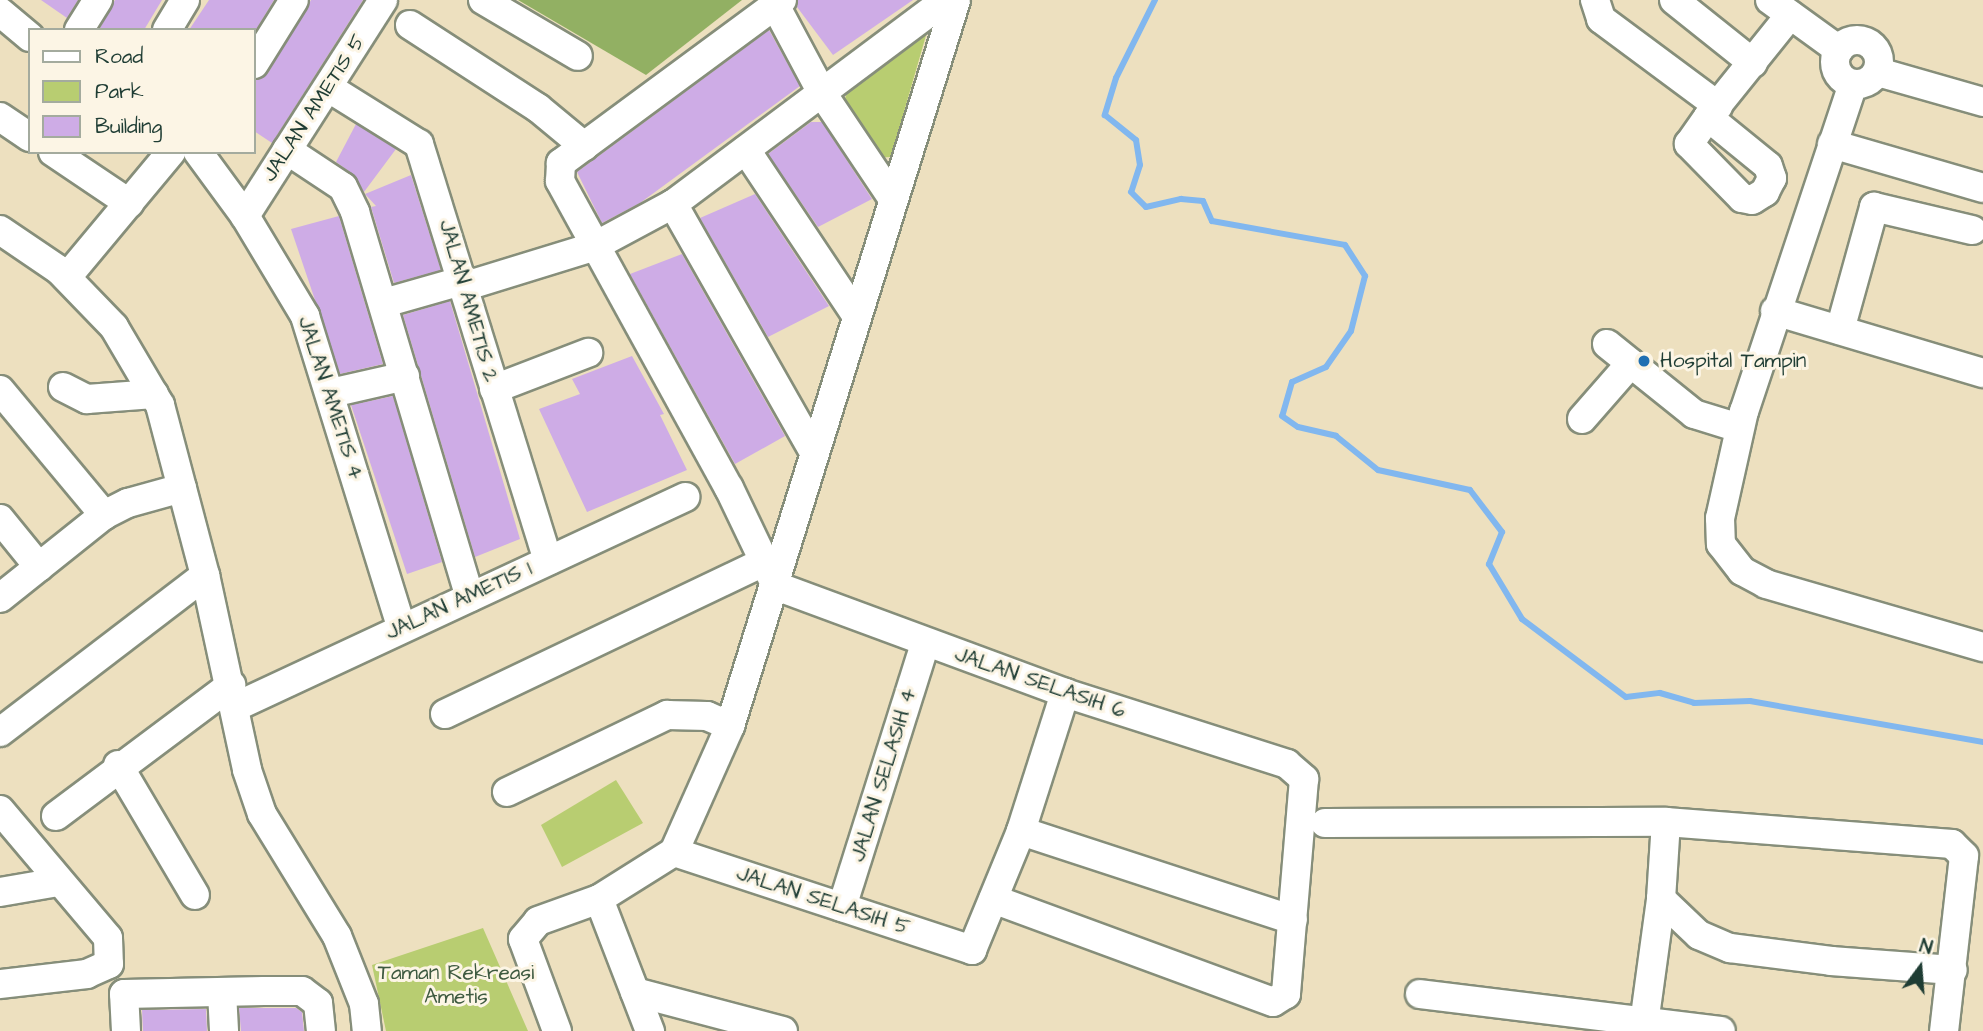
<!DOCTYPE html>
<style>
body{margin:0}
#map{position:relative;width:1983px;height:1031px;overflow:hidden;background:#ede0bf;font-family:"Architects Daughter",sans-serif}
div>[style]{position:absolute}
.green>*{inset:0;background:#b8cd71}
.forest>*{inset:0;background:#92b063}
.stream>*{height:6px;margin:-3px;padding:0 3px;transform-origin:3px;border-radius:3px;background:#81b7ef}
.building>*{inset:0;background:#ceace6}
.roads{filter:drop-shadow(2px 0 #868e7a) drop-shadow(-2px 0 #868e7a) drop-shadow(0 2px #868e7a) drop-shadow(0 -2px #868e7a)}
.minor>*{height:28px;margin:-14px;padding:0 14px;transform-origin:14px;border-radius:14px;background:#fff}
.minor>.ring{margin:-14px;padding:0;box-sizing:content-box;background:none;border:28px solid #fff;border-radius:50%}
.dots>*{width:19px;height:19px;translate:-50% -50%;box-sizing:border-box;border:4px solid #fcf5e5;border-radius:50%}
span{translate:-50% -50%;white-space:nowrap;text-align:center;line-height:1.15;-webkit-text-stroke:6px #fcf5e5;paint-order:stroke}
.street-label{font-size:21px;color:#1f3d34}
.poi-label{font-size:21px;color:#1f3d34}
.left{translate:0 -50%;text-align:left}
.park-label{font-size:21px;color:#3e5a40}
.legend{position:absolute;left:28px;top:28px;width:228px;height:126px;box-sizing:border-box;background:#fcf5e5;border:2px solid #a4ab9e;margin:0;padding:9px 12px;list-style:none;font-size:21px;color:#1f3d34}
.legend li{display:flex;align-items:center;gap:14px;height:35px}
.legend b{width:35px;border:2px solid #a4ab9e}
.north{position:absolute;left:1885px;top:933px;width:70px;height:70px;-webkit-text-stroke:5px #fcf5e5;paint-order:stroke;rotate:16deg;font-size:19px;font-weight:700;line-height:28px;text-align:center;color:#1f3d34}
.north::after{content:'';display:block;margin:auto;width:24px;height:32px;background:#1f3d34;clip-path:polygon(50% 0,100% 100%,50% 72%,0 100%)}
</style>
<div id="map">
<div class="green">
<div style="clip-path:polygon(927px 32px,891px 157px,874px 158px,842px 106px,849px 88px)"></div>
<div style="clip-path:polygon(616px 780px,643px 823px,562px 867px,541px 825px)"></div>
<div style="clip-path:polygon(483px 928px,528px 1031px,386px 1031px,372px 965px)"></div>
</div>
<div class="forest">
<div style="clip-path:polygon(518px 0,742px 0,646px 75px)"></div>
</div>
<div class="stream">
<div style="left:1155px;top:0;width:87px;rotate:116.6deg"></div>
<div style="left:1116px;top:78px;width:39px;rotate:107deg"></div>
<div style="left:1105px;top:115px;width:40px;rotate:39deg"></div>
<div style="left:1136px;top:140px;width:25px;rotate:81deg"></div>
<div style="left:1140px;top:165px;width:28px;rotate:108deg"></div>
<div style="left:1131px;top:192px;width:21px;rotate:45deg"></div>
<div style="left:1146px;top:207px;width:36px;rotate:-13deg"></div>
<div style="left:1181px;top:199px;width:22px;rotate:5deg"></div>
<div style="left:1203px;top:201px;width:22px;rotate:66deg"></div>
<div style="left:1212px;top:221px;width:135px;rotate:10.2deg"></div>
<div style="left:1345px;top:245px;width:37px;rotate:57deg"></div>
<div style="left:1365px;top:276px;width:57px;rotate:104.3deg"></div>
<div style="left:1351px;top:331px;width:44px;rotate:124.8deg"></div>
<div style="left:1326px;top:367px;width:37px;rotate:156deg"></div>
<div style="left:1292px;top:382px;width:35px;rotate:106deg"></div>
<div style="left:1282px;top:416px;width:19px;rotate:35deg"></div>
<div style="left:1298px;top:427px;width:39px;rotate:13deg"></div>
<div style="left:1336px;top:436px;width:54px;rotate:39deg"></div>
<div style="left:1378px;top:470px;width:94px;rotate:12.3deg"></div>
<div style="left:1470px;top:490px;width:53px;rotate:52.7deg"></div>
<div style="left:1502px;top:532px;width:35px;rotate:112deg"></div>
<div style="left:1489px;top:564px;width:64px;rotate:59deg"></div>
<div style="left:1522px;top:619px;width:130px;rotate:36.9deg"></div>
<div style="left:1626px;top:697px;width:34px;rotate:-7deg"></div>
<div style="left:1660px;top:693px;width:35px;rotate:16deg"></div>
<div style="left:1694px;top:703px;width:56px;rotate:-2deg"></div>
<div style="left:1750px;top:701px;width:237px;rotate:10deg"></div>
</div>
<div class="building">
<div style="clip-path:polygon(41px 0,78px 0,67px 18px)"></div>
<div style="clip-path:polygon(115px 0,162px 0,144px 30px,99px 30px)"></div>
<div style="clip-path:polygon(209px 0,274px 0,254px 33px,189px 30px)"></div>
<div style="clip-path:polygon(311px 0,363px 0,272px 143px,254px 131px,254px 81px,268px 73px)"></div>
<div style="clip-path:polygon(798px 0,913px 0,833px 55px,797px 7px)"></div>
<div style="clip-path:polygon(769px 30px,800px 86px,640px 203px,602px 223px,577px 172px)"></div>
<div style="clip-path:polygon(811px 122px,822px 122px,872px 199px,818px 227px,768px 154px)"></div>
<div style="clip-path:polygon(356px 124px,396px 149px,364px 192px,353px 174px,336px 162px)"></div>
<div style="clip-path:polygon(411px 175px,441px 270px,394px 283px,371px 207px,376px 206px,365px 194px)"></div>
<div style="clip-path:polygon(755px 194px,829px 306px,768px 337px,700px 218px)"></div>
<div style="clip-path:polygon(339px 216px,383px 364px,340px 374px,291px 229px)"></div>
<div style="clip-path:polygon(682px 254px,785px 436px,735px 464px,630px 274px)"></div>
<div style="clip-path:polygon(450px 301px,520px 539px,475px 557px,403px 315px)"></div>
<div style="clip-path:polygon(632px 356px,664px 414px,660px 415px,687px 470px,587px 512px,539px 409px,580px 394px,572px 379px)"></div>
<div style="clip-path:polygon(393px 396px,442px 562px,407px 574px,351px 405px)"></div>
<div style="clip-path:polygon(239px 1008px,296px 1008px,302px 1012px,304px 1031px,241px 1031px)"></div>
<div style="clip-path:polygon(206px 1009px,207px 1031px,143px 1031px,142px 1010px)"></div>
</div>
<div class="roads">
<div class="minor">
<div style="left:483px;top:0;width:110px;rotate:30.5deg"></div>
<div style="left:782px;top:0;width:275px;rotate:143.6deg"></div>
<div style="left:561px;top:163px;width:18px;rotate:93deg"></div>
<div style="left:560px;top:181px;width:350px;rotate:61.2deg"></div>
<div style="left:729px;top:488px;width:109px;rotate:64.4deg"></div>
<div style="left:776px;top:586px;width:308px;rotate:20.3deg"></div>
<div style="left:1065px;top:693px;width:233px;rotate:17.7deg"></div>
<div style="left:1287px;top:764px;width:23px;rotate:41deg"></div>
<div style="left:1304px;top:779px;width:216px;rotate:94.8deg"></div>
<div style="left:1286px;top:994px;width:15px;rotate:148deg"></div>
<div style="left:1273px;top:1002px;width:298px;rotate:-159.8deg"></div>
<div style="left:1595px;top:0;width:20px;rotate:72deg"></div>
<div style="left:1601px;top:19px;width:146px;rotate:36.6deg"></div>
<div style="left:1674px;top:0;width:101px;rotate:38.6deg"></div>
<div style="left:1770px;top:0;width:85px;rotate:35.9deg"></div>
<div style="left:775px;top:5px;width:100px;rotate:61.9deg"></div>
<div style="left:822px;top:93px;width:128px;rotate:56.2deg"></div>
<div style="left:0;top:12px;width:39px;rotate:40deg"></div>
<div style="left:410px;top:25px;width:153px;rotate:33deg"></div>
<div style="left:538px;top:108px;width:60px;rotate:39.6deg"></div>
<div style="left:79px;top:30px;width:36px;rotate:-58deg"></div>
<div style="left:167px;top:30px;width:35px;rotate:-59deg"></div>
<div class="ring" style="left:1835px;top:40px;width:16px;height:16px"></div>
<div style="left:254px;top:64px;width:75px;rotate:-58deg"></div>
<div style="left:1878px;top:72px;width:109px;rotate:15.9deg"></div>
<div style="left:1853px;top:84px;width:345px;rotate:108.4deg"></div>
<div style="left:1744px;top:411px;width:110px;rotate:102.6deg"></div>
<div style="left:1720px;top:518px;width:26px;rotate:88deg"></div>
<div style="left:1721px;top:544px;width:34px;rotate:52deg"></div>
<div style="left:1742px;top:571px;width:27px;rotate:28deg"></div>
<div style="left:1766px;top:584px;width:226px;rotate:16.2deg"></div>
<div style="left:329px;top:88px;width:106px;rotate:31.9deg"></div>
<div style="left:419px;top:144px;width:436px;rotate:72.8deg"></div>
<div style="left:0;top:117px;width:36px;rotate:34deg"></div>
<div style="left:1708px;top:117px;width:77px;rotate:39.2deg"></div>
<div style="left:1768px;top:166px;width:13px;rotate:72deg"></div>
<div style="left:1772px;top:178px;width:16px;rotate:117deg"></div>
<div style="left:1765px;top:192px;width:15px;rotate:148deg"></div>
<div style="left:1752px;top:200px;width:10px;rotate:-169deg"></div>
<div style="left:1742px;top:198px;width:76px;rotate:-134.5deg"></div>
<div style="left:1689px;top:144px;width:33px;rotate:-55deg"></div>
<div style="left:1708px;top:117px;width:131px;rotate:-51.2deg"></div>
<div style="left:1832px;top:144px;width:157px;rotate:16.2deg"></div>
<div style="left:287px;top:150px;width:67px;rotate:33.5deg"></div>
<div style="left:343px;top:187px;width:28px;rotate:64deg"></div>
<div style="left:355px;top:212px;width:402px;rotate:73.4deg"></div>
<div style="left:746px;top:150px;width:198px;rotate:56.3deg"></div>
<div style="left:53px;top:152px;width:92px;rotate:33.9deg"></div>
<div style="left:198px;top:152px;width:79px;rotate:53.7deg"></div>
<div style="left:245px;top:216px;width:117px;rotate:59deg"></div>
<div style="left:305px;top:316px;width:325px;rotate:72.8deg"></div>
<div style="left:673px;top:204px;width:283px;rotate:60.4deg"></div>
<div style="left:245px;top:216px;width:256px;rotate:-57.4deg"></div>
<div style="left:0;top:230px;width:71px;rotate:34.1deg"></div>
<div style="left:59px;top:270px;width:79px;rotate:46deg"></div>
<div style="left:114px;top:327px;width:91px;rotate:59.5deg"></div>
<div style="left:160px;top:405px;width:176px;rotate:75.2deg"></div>
<div style="left:205px;top:575px;width:199px;rotate:77.8deg"></div>
<div style="left:247px;top:770px;width:46px;rotate:71.2deg"></div>
<div style="left:262px;top:814px;width:143px;rotate:58.4deg"></div>
<div style="left:337px;top:936px;width:73px;rotate:68.3deg"></div>
<div style="left:364px;top:1004px;width:27px;rotate:84deg"></div>
<div style="left:67px;top:277px;width:163px;rotate:-50.2deg"></div>
<div style="left:466px;top:286px;width:133px;rotate:-17.1deg"></div>
<div style="left:593px;top:247px;width:91px;rotate:-28.3deg"></div>
<div style="left:673px;top:204px;width:341px;rotate:-36.8deg"></div>
<div style="left:384px;top:303px;width:84px;rotate:-15.9deg"></div>
<div style="left:1775px;top:311px;width:217px;rotate:16.6deg"></div>
<div style="left:1840px;top:330px;width:128px;rotate:-74.5deg"></div>
<div style="left:1874px;top:207px;width:101px;rotate:13.2deg"></div>
<div style="left:1607px;top:344px;width:112px;rotate:38.8deg"></div>
<div style="left:1694px;top:414px;width:47px;rotate:17.3deg"></div>
<div style="left:63px;top:387px;width:27px;rotate:27deg"></div>
<div style="left:87px;top:399px;width:67px;rotate:-4.3deg"></div>
<div style="left:494px;top:389px;width:101px;rotate:-21deg"></div>
<div style="left:0;top:390px;width:163px;rotate:50.2deg"></div>
<div style="left:331px;top:393px;width:76px;rotate:-12.9deg"></div>
<div style="left:1582px;top:419px;width:74px;rotate:-48.8deg"></div>
<div style="left:0;top:519px;width:62px;rotate:50.9deg"></div>
<div style="left:0;top:598px;width:133px;rotate:-38.6deg"></div>
<div style="left:104px;top:515px;width:27px;rotate:-27deg"></div>
<div style="left:128px;top:503px;width:56px;rotate:-15.5deg"></div>
<div style="left:235px;top:707px;width:497px;rotate:-25deg"></div>
<div style="left:445px;top:714px;width:351px;rotate:-25.5deg"></div>
<div style="left:0;top:732px;width:258px;rotate:-37.4deg"></div>
<div style="left:118px;top:765px;width:151px;rotate:59.4deg"></div>
<div style="left:507px;top:792px;width:178px;rotate:-25.7deg"></div>
<div style="left:667px;top:715px;width:40px;rotate:1.4deg"></div>
<div style="left:707px;top:716px;width:25px;rotate:23deg"></div>
<div style="left:0;top:810px;width:167px;rotate:49.8deg"></div>
<div style="left:108px;top:938px;width:26px;rotate:88deg"></div>
<div style="left:109px;top:964px;width:24px;rotate:156deg"></div>
<div style="left:87px;top:974px;width:88px;rotate:173.4deg"></div>
<div style="left:56px;top:816px;width:219px;rotate:-36.8deg"></div>
<div style="left:1325px;top:823px;width:341px;rotate:-0.2deg"></div>
<div style="left:1666px;top:822px;width:287px;rotate:4.4deg"></div>
<div style="left:1952px;top:844px;width:17px;rotate:45deg"></div>
<div style="left:1964px;top:856px;width:176px;rotate:96.5deg"></div>
<div style="left:1021px;top:831px;width:286px;rotate:18.1deg"></div>
<div style="left:674px;top:852px;width:314px;rotate:18.2deg"></div>
<div style="left:972px;top:950px;width:129px;rotate:-67.6deg"></div>
<div style="left:1021px;top:831px;width:145px;rotate:-72.3deg"></div>
<div style="left:0;top:892px;width:59px;rotate:-9.8deg"></div>
<div style="left:599px;top:899px;width:142px;rotate:68.9deg"></div>
<div style="left:1661px;top:899px;width:52px;rotate:43.5deg"></div>
<div style="left:1699px;top:935px;width:34px;rotate:23deg"></div>
<div style="left:1730px;top:948px;width:102px;rotate:7.3deg"></div>
<div style="left:1831px;top:961px;width:122px;rotate:4.2deg"></div>
<div style="left:842px;top:907px;width:277px;rotate:-72.5deg"></div>
<div style="left:222px;top:992px;width:39px;rotate:87deg"></div>
<div style="left:635px;top:992px;width:153px;rotate:14.8deg"></div>
<div style="left:1420px;top:994px;width:303px;rotate:7deg"></div>
<div style="left:126px;top:1031px;width:37px;rotate:-93deg"></div>
<div style="left:124px;top:994px;width:140px;rotate:-1.2deg"></div>
<div style="left:264px;top:991px;width:38px"></div>
<div style="left:302px;top:991px;width:20px;rotate:37deg"></div>
<div style="left:318px;top:1003px;width:28px;rotate:84deg"></div>
<div style="left:557px;top:1031px;width:98px;rotate:-110.3deg"></div>
<div style="left:523px;top:939px;width:23px;rotate:-50deg"></div>
<div style="left:538px;top:921px;width:65px;rotate:-19.8deg"></div>
<div style="left:599px;top:899px;width:89px;rotate:-32.1deg"></div>
<div style="left:674px;top:852px;width:138px;rotate:-66deg"></div>
<div style="left:730px;top:726px;width:760px;rotate:-72.71deg"></div>
<div style="left:1643px;top:1031px;width:133px;rotate:-82.2deg"></div>
<div style="left:1661px;top:899px;width:77px;rotate:-86.3deg"></div>
</div>
</div>
<div class="dots">
<div style="left:1644px;top:361px;background:#1f6fb2"></div>
</div>
<div class="street-label">
<span style="left:314px;top:108px;rotate:-57deg">JALAN AMETIS 5</span>
<span style="left:468px;top:301px;rotate:74deg">JALAN AMETIS 2</span>
<span style="left:330px;top:398px;rotate:72deg">JALAN AMETIS 4</span>
<span style="left:459px;top:601px;rotate:-25deg">JALAN AMETIS 1</span>
<span style="left:1040px;top:683px;rotate:19deg">JALAN SELASIH 6</span>
<span style="left:884px;top:775px;rotate:-73deg">JALAN SELASIH 4</span>
<span style="left:823px;top:901px;rotate:18deg">JALAN SELASIH 5</span>
</div>
<div class="poi-label">
<span class="left" style="left:1660px;top:361px">Hospital Tampin</span>
</div>
<div class="park-label">
<span style="left:456px;top:985px">Taman Rekreasi<br>Ametis</span>
</div>
<ul class="legend">
<li><b style="height:9px;background:#fff"></b>Road</li>
<li><b style="height:19px;background:#b8cd71"></b>Park</li>
<li><b style="height:19px;background:#ceace6"></b>Building</li>
</ul>
<div class="north">N</div>
</div>
